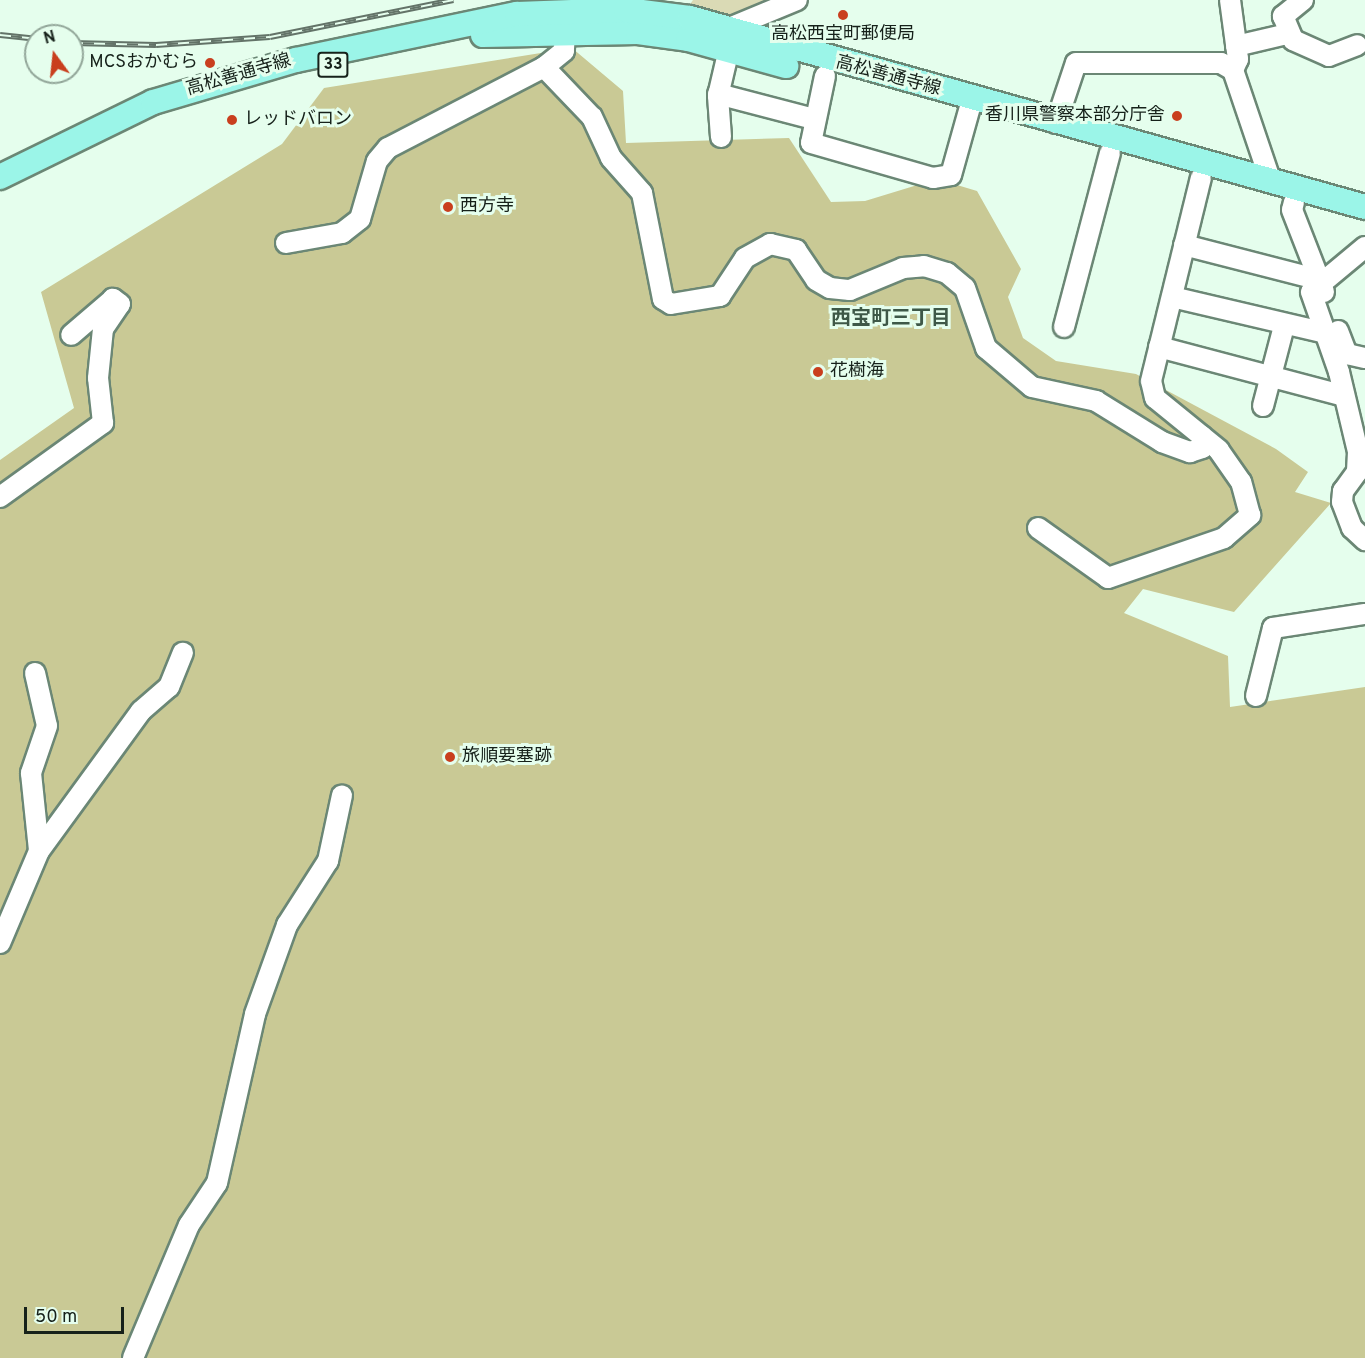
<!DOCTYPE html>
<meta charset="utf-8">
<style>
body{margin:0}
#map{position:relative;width:1365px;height:1358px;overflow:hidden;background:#e5feed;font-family:Overpass,"Noto Sans JP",sans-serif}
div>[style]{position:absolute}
.green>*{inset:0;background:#dadab5}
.forest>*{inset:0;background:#c9c995}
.roads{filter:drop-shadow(2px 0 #6b8775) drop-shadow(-2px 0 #6b8775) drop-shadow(0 2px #6b8775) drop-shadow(0 -2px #6b8775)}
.minor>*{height:20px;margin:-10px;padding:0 10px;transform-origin:10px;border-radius:10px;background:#fff}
.major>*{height:24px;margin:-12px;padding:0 12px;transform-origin:12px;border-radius:12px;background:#9bf5e8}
.rail>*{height:6px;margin-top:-3px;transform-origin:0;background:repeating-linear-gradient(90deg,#e5feed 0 11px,#637368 0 22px);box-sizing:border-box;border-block:2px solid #637368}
.dots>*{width:16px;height:16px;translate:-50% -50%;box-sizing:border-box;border:3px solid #e5feed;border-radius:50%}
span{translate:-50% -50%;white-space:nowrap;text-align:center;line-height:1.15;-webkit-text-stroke:6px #e5feed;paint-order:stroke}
.shield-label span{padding:2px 4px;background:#e5feed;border:2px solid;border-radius:4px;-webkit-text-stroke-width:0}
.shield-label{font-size:16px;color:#16211a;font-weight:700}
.poi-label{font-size:18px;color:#16211a}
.right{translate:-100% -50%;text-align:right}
.left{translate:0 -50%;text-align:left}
.street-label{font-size:18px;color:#16211a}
.neighbourhood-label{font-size:20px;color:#3e5847;font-weight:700}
.north{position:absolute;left:24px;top:24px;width:60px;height:60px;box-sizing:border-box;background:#e5feed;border:2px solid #92a699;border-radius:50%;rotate:345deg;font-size:16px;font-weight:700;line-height:24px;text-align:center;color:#16211a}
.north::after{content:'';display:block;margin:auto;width:21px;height:27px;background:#c93f1e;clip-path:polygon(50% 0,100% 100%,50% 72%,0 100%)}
.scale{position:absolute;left:24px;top:1307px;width:100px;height:27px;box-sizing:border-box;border:3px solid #16211a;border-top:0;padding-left:8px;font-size:18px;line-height:21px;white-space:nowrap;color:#16211a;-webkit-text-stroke:4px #e5feed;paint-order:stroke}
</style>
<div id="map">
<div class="green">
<div style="clip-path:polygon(693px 0,772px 0,729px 21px,686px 10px)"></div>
</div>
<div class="forest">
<div style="clip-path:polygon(572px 48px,623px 91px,626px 143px,789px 138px,831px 202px,865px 201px,937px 179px,977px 191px,1021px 269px,1008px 297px,1023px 338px,1056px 361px,1136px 374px,1276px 449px,1308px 472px,1295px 492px,1331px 503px,1234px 612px,1143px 589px,1124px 613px,1228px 656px,1230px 707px,1365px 687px,1365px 1358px,0 1358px,0 460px,74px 408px,41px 292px,282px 144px,324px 88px)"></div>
</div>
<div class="roads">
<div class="minor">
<div style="left:1230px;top:0;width:60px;rotate:82.3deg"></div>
<div style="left:1238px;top:59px;width:12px;rotate:114deg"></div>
<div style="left:1233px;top:70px;width:118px;rotate:71.3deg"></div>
<div style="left:1303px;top:0;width:26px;rotate:141deg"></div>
<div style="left:1283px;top:16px;width:26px;rotate:67deg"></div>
<div style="left:1293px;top:40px;width:39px;rotate:24deg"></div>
<div style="left:1329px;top:56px;width:30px;rotate:-21deg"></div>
<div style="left:566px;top:20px;width:31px;rotate:94deg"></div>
<div style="left:564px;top:51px;width:26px;rotate:141deg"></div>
<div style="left:544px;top:67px;width:69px;rotate:46.2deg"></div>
<div style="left:592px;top:117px;width:45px;rotate:65.1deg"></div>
<div style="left:611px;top:158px;width:47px;rotate:48.5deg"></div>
<div style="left:642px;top:193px;width:108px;rotate:78.8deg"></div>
<div style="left:663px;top:299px;width:9px;rotate:32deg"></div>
<div style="left:671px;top:304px;width:50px;rotate:-9.3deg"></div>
<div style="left:720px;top:296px;width:45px;rotate:-56.7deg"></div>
<div style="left:745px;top:258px;width:29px;rotate:-29deg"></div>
<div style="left:770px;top:244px;width:27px;rotate:13deg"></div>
<div style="left:796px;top:250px;width:36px;rotate:56deg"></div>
<div style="left:816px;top:280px;width:16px;rotate:30deg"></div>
<div style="left:830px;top:288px;width:20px;rotate:6deg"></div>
<div style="left:850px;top:290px;width:57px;rotate:-22.5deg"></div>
<div style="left:903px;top:268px;width:21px;rotate:-5deg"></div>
<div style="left:924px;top:266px;width:24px;rotate:17deg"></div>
<div style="left:947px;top:273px;width:23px;rotate:40deg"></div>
<div style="left:965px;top:288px;width:64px;rotate:70.7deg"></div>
<div style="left:986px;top:348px;width:60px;rotate:40.3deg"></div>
<div style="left:1032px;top:387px;width:66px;rotate:12.3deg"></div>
<div style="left:1096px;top:401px;width:78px;rotate:31.8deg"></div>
<div style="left:1162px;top:442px;width:30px;rotate:20deg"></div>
<div style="left:1190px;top:452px;width:13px;rotate:-18deg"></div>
<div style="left:1202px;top:448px;width:12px;rotate:-90deg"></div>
<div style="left:722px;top:31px;width:81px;rotate:-22.5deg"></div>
<div style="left:1236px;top:46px;width:52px;rotate:-13.2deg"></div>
<div style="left:825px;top:76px;width:68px;rotate:101.8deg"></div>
<div style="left:811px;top:143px;width:127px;rotate:16deg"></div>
<div style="left:933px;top:178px;width:18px;rotate:-9deg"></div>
<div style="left:951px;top:175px;width:78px;rotate:-74.4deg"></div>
<div style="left:718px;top:94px;width:99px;rotate:14.6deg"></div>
<div style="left:1056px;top:123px;width:63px;rotate:-71.6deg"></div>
<div style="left:1076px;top:63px;width:145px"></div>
<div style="left:1221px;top:63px;width:14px;rotate:30deg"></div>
<div style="left:721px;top:137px;width:41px;rotate:-94.2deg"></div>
<div style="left:718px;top:96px;width:48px;rotate:-76.8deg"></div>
<div style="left:1294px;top:202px;width:8px;rotate:104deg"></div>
<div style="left:1292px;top:210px;width:88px;rotate:68.7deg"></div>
<div style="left:286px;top:243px;width:57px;rotate:-10.1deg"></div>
<div style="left:342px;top:233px;width:23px;rotate:-38deg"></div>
<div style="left:360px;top:219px;width:60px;rotate:-73.7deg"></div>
<div style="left:377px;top:161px;width:17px;rotate:-50deg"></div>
<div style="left:388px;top:148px;width:176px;rotate:-27.4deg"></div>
<div style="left:1184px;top:245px;width:140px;rotate:14.4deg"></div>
<div style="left:1365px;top:247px;width:70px;rotate:140.2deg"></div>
<div style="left:1311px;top:292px;width:85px;rotate:70.7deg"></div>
<div style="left:1339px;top:372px;width:82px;rotate:76.6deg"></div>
<div style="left:1358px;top:452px;width:20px;rotate:93deg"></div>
<div style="left:1357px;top:472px;width:24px;rotate:126deg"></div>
<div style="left:1343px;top:491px;width:11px;rotate:95deg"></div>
<div style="left:1342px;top:502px;width:28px;rotate:69deg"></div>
<div style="left:1352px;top:528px;width:18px;rotate:43deg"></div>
<div style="left:1172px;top:297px;width:157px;rotate:13.2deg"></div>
<div style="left:1064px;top:327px;width:180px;rotate:-75.2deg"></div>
<div style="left:1338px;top:331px;width:25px;rotate:69deg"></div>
<div style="left:1347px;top:354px;width:18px;rotate:13deg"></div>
<div style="left:1159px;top:347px;width:191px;rotate:14.8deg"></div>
<div style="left:1263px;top:406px;width:83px;rotate:-75.3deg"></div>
<div style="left:0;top:497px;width:127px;rotate:-35.7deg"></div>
<div style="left:103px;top:423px;width:45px;rotate:-96.3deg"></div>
<div style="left:98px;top:378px;width:49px;rotate:-84.2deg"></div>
<div style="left:103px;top:329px;width:30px;rotate:-56deg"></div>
<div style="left:120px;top:304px;width:9px;rotate:-144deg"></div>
<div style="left:113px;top:299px;width:55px;rotate:139.4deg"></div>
<div style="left:1038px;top:528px;width:86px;rotate:35.5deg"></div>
<div style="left:1108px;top:578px;width:123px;rotate:-19deg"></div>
<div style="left:1224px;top:538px;width:35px;rotate:-41deg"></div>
<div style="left:1250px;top:515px;width:34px;rotate:-105deg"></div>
<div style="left:1241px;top:482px;width:39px;rotate:-125deg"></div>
<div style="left:1219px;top:450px;width:82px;rotate:-140.9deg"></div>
<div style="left:1155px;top:398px;width:17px;rotate:-103deg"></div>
<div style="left:1151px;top:381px;width:209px;rotate:-76.2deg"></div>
<div style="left:35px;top:673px;width:54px;rotate:77.2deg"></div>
<div style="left:47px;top:726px;width:50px;rotate:108.8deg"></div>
<div style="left:31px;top:773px;width:78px;rotate:84.1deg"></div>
<div style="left:1256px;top:696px;width:70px;rotate:-76deg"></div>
<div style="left:1273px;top:628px;width:93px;rotate:-8.7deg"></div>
<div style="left:0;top:943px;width:100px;rotate:-67deg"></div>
<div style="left:39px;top:851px;width:173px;rotate:-53.9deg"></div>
<div style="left:141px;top:711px;width:37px;rotate:-41deg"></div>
<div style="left:169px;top:687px;width:37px;rotate:-68deg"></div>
<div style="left:133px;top:1358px;width:144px;rotate:-67.2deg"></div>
<div style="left:189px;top:1225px;width:50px;rotate:-56.3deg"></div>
<div style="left:217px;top:1183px;width:173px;rotate:-77.3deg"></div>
<div style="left:255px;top:1014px;width:95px;rotate:-70.2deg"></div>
<div style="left:287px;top:925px;width:76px;rotate:-57.4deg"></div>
<div style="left:328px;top:861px;width:67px;rotate:-78deg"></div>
</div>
<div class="major">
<div style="left:483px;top:35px;width:155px;rotate:-1.1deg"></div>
<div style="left:638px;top:32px;width:50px;rotate:8deg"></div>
<div style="left:688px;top:39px;width:102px;rotate:15.4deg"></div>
<div style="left:0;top:177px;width:170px;rotate:-26.1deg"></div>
<div style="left:153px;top:102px;width:149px;rotate:-16.4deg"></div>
<div style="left:296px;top:60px;width:226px;rotate:-11.8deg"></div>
<div style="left:517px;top:14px;width:109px;rotate:-2.1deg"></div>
<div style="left:626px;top:10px;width:64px;rotate:7.1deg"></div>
<div style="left:690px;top:18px;width:701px;rotate:15.64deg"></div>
</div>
</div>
<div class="rail">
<div style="left:0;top:35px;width:36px;rotate:6deg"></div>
<div style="left:72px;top:43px;width:84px;rotate:1.4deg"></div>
<div style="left:156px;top:45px;width:114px;rotate:-4deg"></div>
<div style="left:270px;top:37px;width:187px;rotate:-11.4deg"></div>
</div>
<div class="dots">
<div style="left:843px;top:15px;background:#c93f1e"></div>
<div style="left:210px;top:63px;background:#c93f1e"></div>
<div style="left:1177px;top:116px;background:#c93f1e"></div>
<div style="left:232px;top:120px;background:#c93f1e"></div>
<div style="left:448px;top:207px;background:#c93f1e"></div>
<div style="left:818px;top:372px;background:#c93f1e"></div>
<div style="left:450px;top:757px;background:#c93f1e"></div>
</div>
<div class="shield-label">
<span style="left:333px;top:65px">33</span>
</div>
<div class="poi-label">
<span style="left:843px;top:35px">高松西宝町郵便局</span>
<span class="right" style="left:198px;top:63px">MCSおかむら</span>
<span class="right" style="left:1165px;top:116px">香川県警察本部分庁舎</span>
<span class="left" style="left:244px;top:120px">レッドバロン</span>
<span class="left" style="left:460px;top:207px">西方寺</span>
<span class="left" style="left:830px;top:372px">花樹海</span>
<span class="left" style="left:462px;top:757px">旅順要塞跡</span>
</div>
<div class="street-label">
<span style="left:239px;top:76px;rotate:-16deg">高松善通寺線</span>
<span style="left:888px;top:77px;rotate:15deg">高松善通寺線</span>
</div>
<div class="neighbourhood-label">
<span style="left:891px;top:319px">西宝町三丁目</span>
</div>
<div class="north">N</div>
<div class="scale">50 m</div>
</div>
